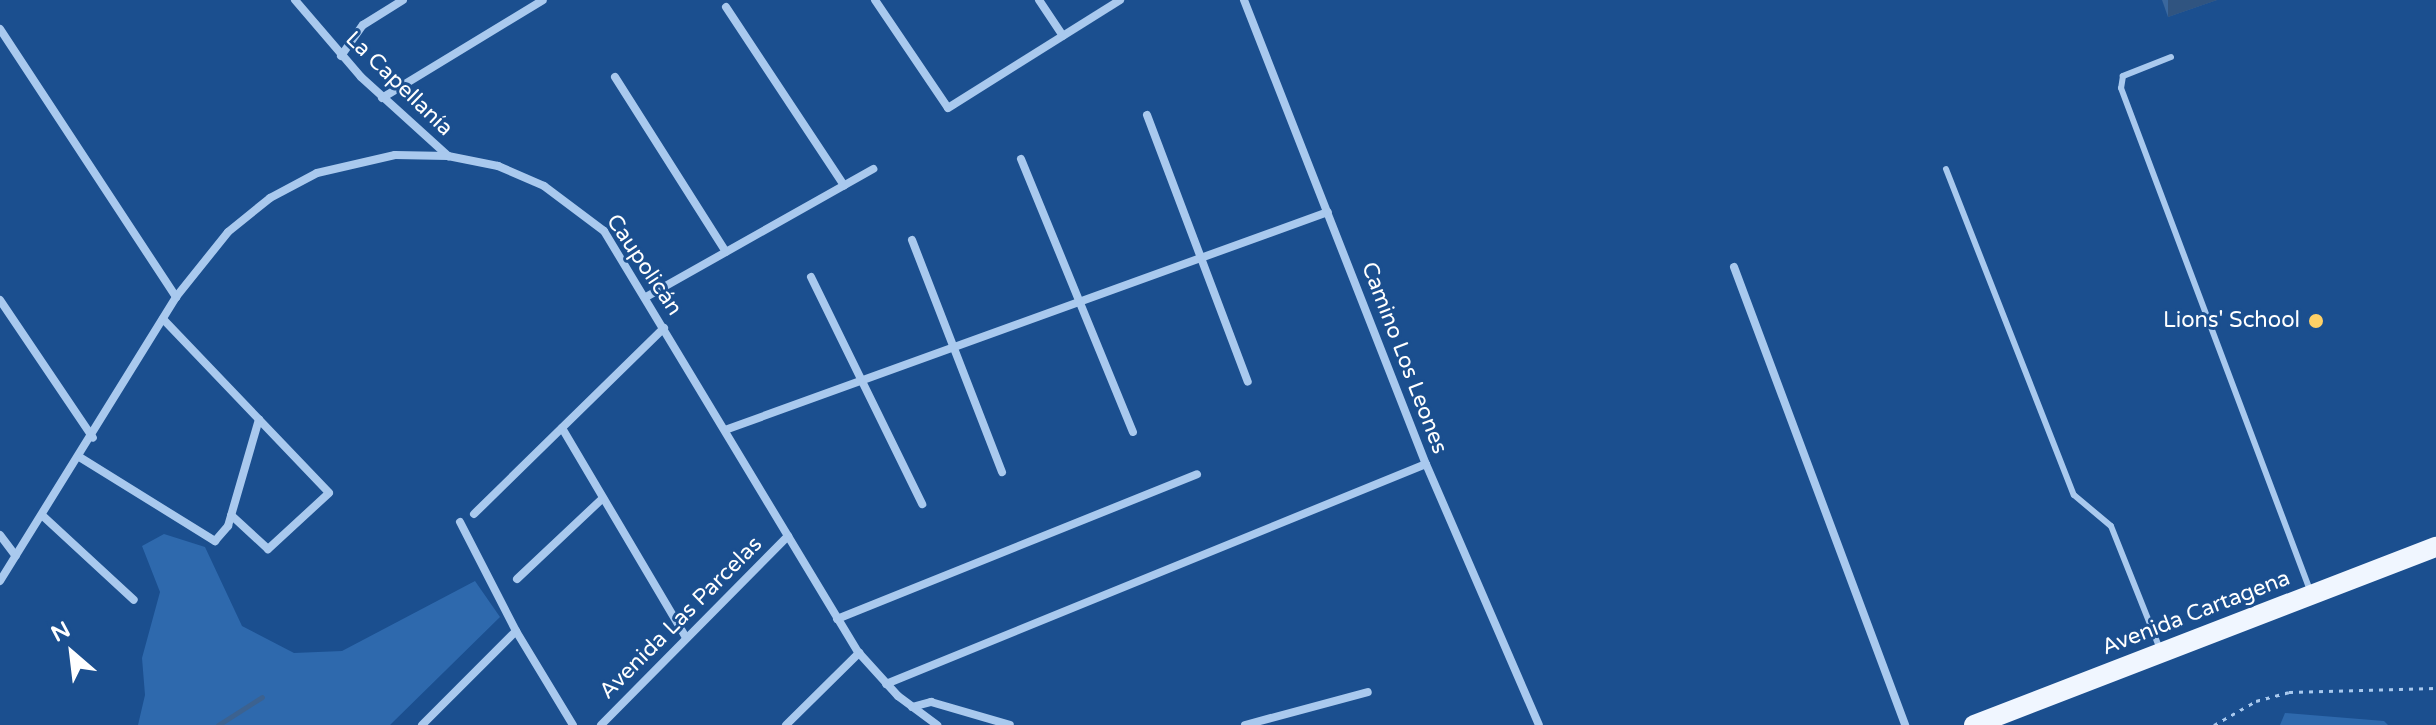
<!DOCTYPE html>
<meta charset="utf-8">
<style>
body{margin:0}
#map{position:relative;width:2436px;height:725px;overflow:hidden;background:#1b4f8f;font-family:"Varela Round",sans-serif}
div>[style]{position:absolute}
.green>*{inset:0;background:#2e69ad}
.stream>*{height:5px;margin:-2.5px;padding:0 2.5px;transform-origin:2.5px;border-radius:2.5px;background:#3c6290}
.path>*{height:3px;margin-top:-1.5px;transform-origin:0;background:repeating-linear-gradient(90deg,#a9c9ee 0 4px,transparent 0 10px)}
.service>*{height:6px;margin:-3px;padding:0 3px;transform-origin:3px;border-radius:3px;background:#a9c9ee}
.minor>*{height:8px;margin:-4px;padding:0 4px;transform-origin:4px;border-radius:4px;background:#a9c9ee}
.primary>*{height:20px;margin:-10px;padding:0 10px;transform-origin:10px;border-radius:10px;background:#f0f6ff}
.wall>*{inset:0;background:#3a679d}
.shaded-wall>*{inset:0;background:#305480}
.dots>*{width:22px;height:22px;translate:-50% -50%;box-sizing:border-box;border:4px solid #1b4f8f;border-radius:50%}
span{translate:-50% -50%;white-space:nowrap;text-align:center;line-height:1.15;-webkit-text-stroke:6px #1b4f8f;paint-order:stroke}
.street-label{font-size:22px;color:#fff}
.poi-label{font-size:22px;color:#fff}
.right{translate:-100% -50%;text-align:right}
.north{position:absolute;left:32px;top:613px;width:80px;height:80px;-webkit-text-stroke:6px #1b4f8f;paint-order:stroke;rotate:332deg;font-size:22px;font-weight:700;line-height:32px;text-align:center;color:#fff}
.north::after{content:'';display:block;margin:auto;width:28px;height:36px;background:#fff;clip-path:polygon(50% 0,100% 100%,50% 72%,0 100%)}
</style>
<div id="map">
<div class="green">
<div style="clip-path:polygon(164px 534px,205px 547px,242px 626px,294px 653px,342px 651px,475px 581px,500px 617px,390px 725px,138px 725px,145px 695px,142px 658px,160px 592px,142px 546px)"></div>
<div style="clip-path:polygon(2285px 713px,2384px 721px,2388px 725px,2280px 725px)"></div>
</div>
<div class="stream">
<div style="left:218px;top:725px;width:52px;rotate:-32.5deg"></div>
</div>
<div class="path">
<div style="left:2214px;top:725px;width:48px;rotate:-29.7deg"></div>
<div style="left:2256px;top:701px;width:34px;rotate:-15deg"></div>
<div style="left:2289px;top:692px;width:147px;rotate:-1.6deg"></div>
</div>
<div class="service">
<div style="left:2171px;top:57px;width:52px;rotate:158.4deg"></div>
<div style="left:2123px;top:76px;width:12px;rotate:99deg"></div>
<div style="left:2121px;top:88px;width:540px;rotate:69.38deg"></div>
<div style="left:1946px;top:169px;width:350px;rotate:68.6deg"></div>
<div style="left:2074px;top:495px;width:48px;rotate:40deg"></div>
<div style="left:2111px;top:526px;width:132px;rotate:68.3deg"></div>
</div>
<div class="minor">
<div style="left:295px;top:0;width:101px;rotate:49.4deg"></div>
<div style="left:361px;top:77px;width:118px;rotate:42.2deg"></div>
<div style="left:875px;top:0;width:130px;rotate:55.9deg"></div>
<div style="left:948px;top:108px;width:203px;rotate:-32.1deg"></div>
<div style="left:1039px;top:0;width:43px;rotate:56.3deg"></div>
<div style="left:1244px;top:0;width:498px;rotate:68.6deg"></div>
<div style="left:1426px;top:464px;width:284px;rotate:66.6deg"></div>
<div style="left:726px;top:7px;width:214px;rotate:56.5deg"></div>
<div style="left:0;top:29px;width:321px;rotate:56.7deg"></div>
<div style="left:341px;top:56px;width:38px;rotate:-55deg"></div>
<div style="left:363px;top:25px;width:47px;rotate:-32deg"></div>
<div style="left:615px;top:77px;width:207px;rotate:57.6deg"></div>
<div style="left:382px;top:98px;width:188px;rotate:-31.3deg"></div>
<div style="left:1147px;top:115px;width:285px;rotate:69.3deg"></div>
<div style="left:1021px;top:159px;width:295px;rotate:67.7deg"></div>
<div style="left:912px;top:240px;width:249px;rotate:68.8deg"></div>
<div style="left:1734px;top:267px;width:489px;rotate:69.5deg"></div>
<div style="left:811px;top:277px;width:253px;rotate:63.9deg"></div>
<div style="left:646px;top:297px;width:261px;rotate:-29.4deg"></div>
<div style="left:0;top:300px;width:166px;rotate:56deg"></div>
<div style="left:163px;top:319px;width:240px;rotate:46.3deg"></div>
<div style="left:329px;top:493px;width:83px;rotate:137.4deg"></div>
<div style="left:268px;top:549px;width:50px;rotate:-137.4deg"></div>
<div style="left:562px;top:428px;width:244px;rotate:59.4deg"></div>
<div style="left:725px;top:430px;width:641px;rotate:-19.88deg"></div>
<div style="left:81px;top:458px;width:158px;rotate:31.8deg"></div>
<div style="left:215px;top:541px;width:20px;rotate:-49deg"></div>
<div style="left:228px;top:526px;width:111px;rotate:-73.8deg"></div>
<div style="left:474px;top:514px;width:266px;rotate:-44.4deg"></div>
<div style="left:44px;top:517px;width:122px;rotate:42.7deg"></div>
<div style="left:460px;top:522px;width:123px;rotate:62.8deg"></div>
<div style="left:516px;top:631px;width:110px;rotate:58.8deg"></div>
<div style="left:0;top:535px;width:26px;rotate:53deg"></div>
<div style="left:517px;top:579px;width:118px;rotate:-43.3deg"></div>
<div style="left:0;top:581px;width:334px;rotate:-58.2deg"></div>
<div style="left:176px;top:297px;width:83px;rotate:-51.3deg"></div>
<div style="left:228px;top:232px;width:54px;rotate:-39deg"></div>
<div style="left:270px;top:198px;width:53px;rotate:-28deg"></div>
<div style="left:317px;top:173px;width:80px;rotate:-13deg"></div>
<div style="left:395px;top:155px;width:53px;rotate:1.1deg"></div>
<div style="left:448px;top:156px;width:51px;rotate:11.3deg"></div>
<div style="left:498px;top:166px;width:50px;rotate:23.5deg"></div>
<div style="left:544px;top:186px;width:75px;rotate:36.9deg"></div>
<div style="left:604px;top:231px;width:493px;rotate:58.9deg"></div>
<div style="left:859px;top:653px;width:58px;rotate:47.8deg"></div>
<div style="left:898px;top:696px;width:49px;rotate:36.6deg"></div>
<div style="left:837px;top:619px;width:388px;rotate:-21.9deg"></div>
<div style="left:886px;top:684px;width:583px;rotate:-22.17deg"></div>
<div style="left:912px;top:707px;width:20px;rotate:-15deg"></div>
<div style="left:931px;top:702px;width:82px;rotate:16.2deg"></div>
<div style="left:422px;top:725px;width:133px;rotate:-45deg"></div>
<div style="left:601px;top:725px;width:266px;rotate:-45.3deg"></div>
<div style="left:786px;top:725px;width:103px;rotate:-44.6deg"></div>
<div style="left:1245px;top:725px;width:127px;rotate:-15deg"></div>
</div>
<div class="primary">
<div style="left:1974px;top:725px;width:495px;rotate:-21.1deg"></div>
</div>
<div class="wall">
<div style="clip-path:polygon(2162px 0,2217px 0,2168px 17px)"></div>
</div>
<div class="shaded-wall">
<div style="clip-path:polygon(2168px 0,2217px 0,2168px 17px)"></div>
</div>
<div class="dots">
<div style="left:2316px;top:321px;background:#ffd166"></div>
</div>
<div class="street-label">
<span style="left:399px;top:84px;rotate:44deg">La Capellanía</span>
<span style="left:644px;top:265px;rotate:56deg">Caupolicán</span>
<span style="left:1404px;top:358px;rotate:69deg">Camino Los Leones</span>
<span style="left:2196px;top:613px;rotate:-21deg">Avenida Cartagena</span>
<span style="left:681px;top:618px;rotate:-45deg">Avenida Las Parcelas</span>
</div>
<div class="poi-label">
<span class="right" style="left:2300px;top:321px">Lions' School</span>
</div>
<div class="north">N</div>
</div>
